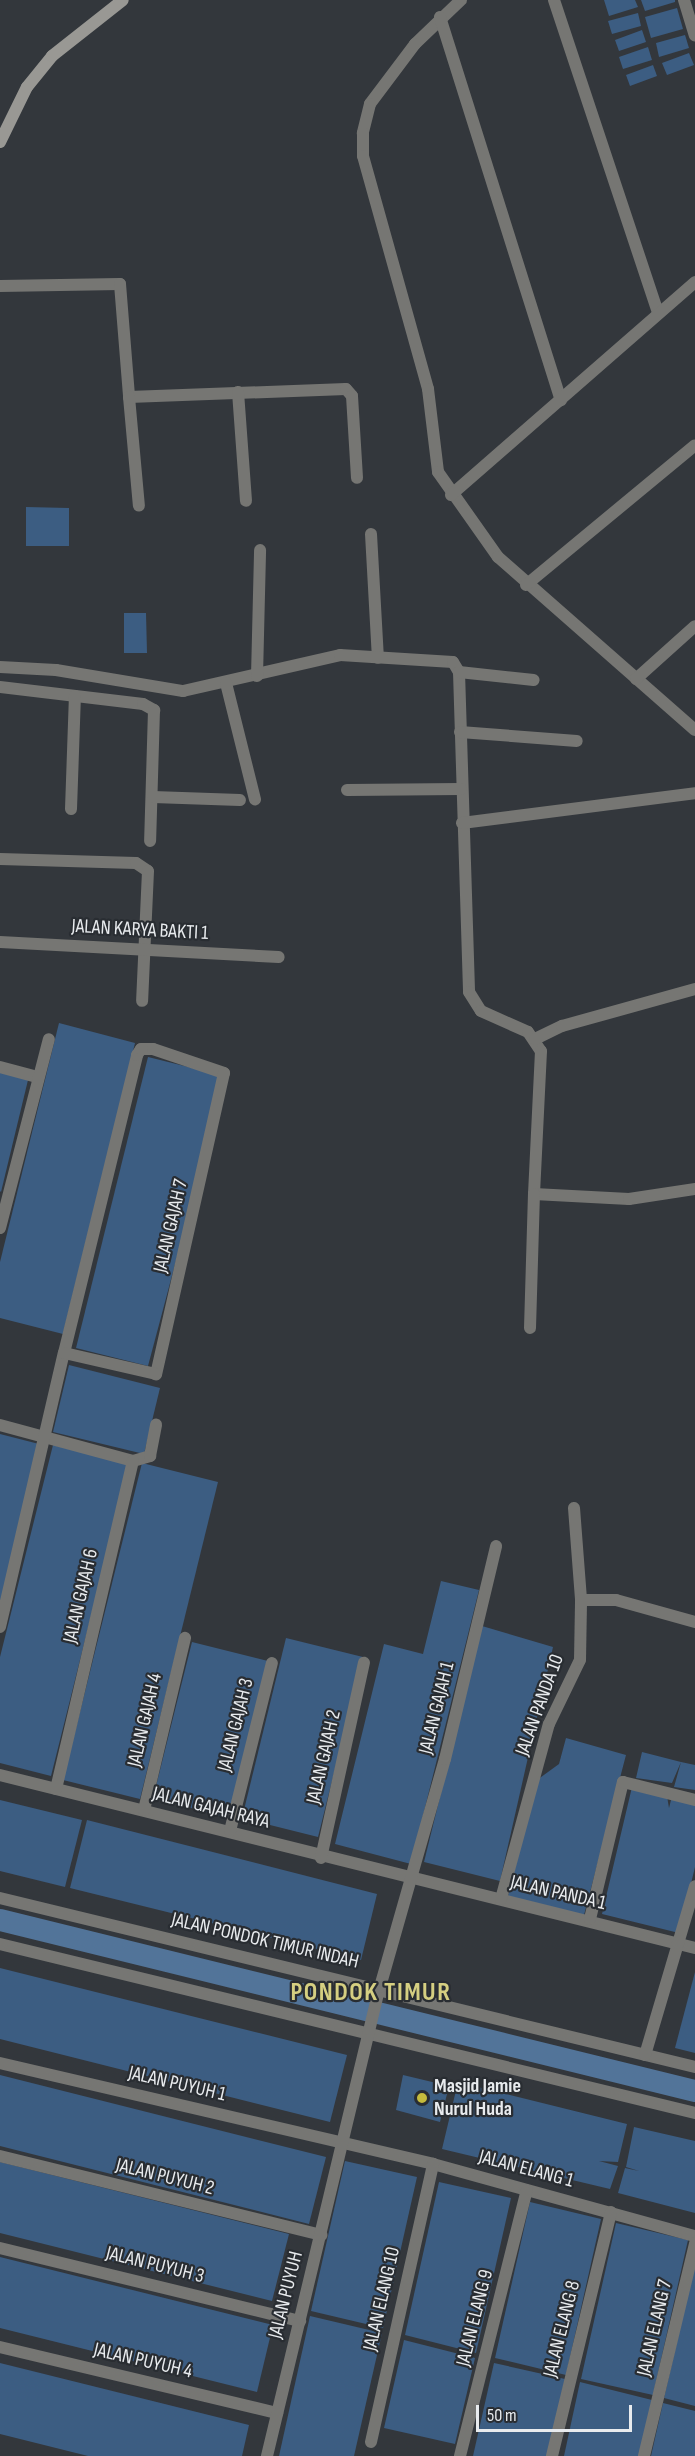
<!DOCTYPE html>
<style>
body{margin:0}
#map{position:relative;width:695px;height:2456px;overflow:hidden;background:#33373c;font-family:"Sofia Sans Condensed",sans-serif}
div>[style]{position:absolute}
.canal>*{height:22px;margin:-11px;padding:0 11px;transform-origin:11px;border-radius:11px;background:#527499}
.building>*{inset:0;background:#3c5d82}
.minor>*{height:12px;margin:-6px;padding:0 6px;transform-origin:6px;border-radius:6px;background:#767673}
.secondary>*{height:12px;margin:-6px;padding:0 6px;transform-origin:6px;border-radius:6px;background:#999894}
.dots>*{width:16px;height:16px;translate:-50% -50%;box-sizing:border-box;border:3px solid #292d32;border-radius:50%}
span{translate:-50% -50%;white-space:nowrap;text-align:center;line-height:1.15;-webkit-text-stroke:4.5px #292d32;paint-order:stroke}
.street-label{font-size:20px;color:#e8ebee}
.poi-label{font-size:20px;color:#e8ebee;font-weight:700}
.left{translate:0 -50%;text-align:left}
.district-label{font-size:26px;color:#d5cf81;font-weight:700;letter-spacing:1.5px}
.scale{position:absolute;left:476px;top:2405px;width:156px;height:27px;box-sizing:border-box;border:3px solid #e8ebee;border-top:0;padding-left:8px;font-size:18px;line-height:21px;white-space:nowrap;color:#e8ebee;-webkit-text-stroke:4px #292d32;paint-order:stroke}
</style>
<div id="map">
<div class="canal">
<div style="left:0;top:1920px;width:716px;rotate:13.82deg"></div>
</div>
<div class="building">
<div style="clip-path:polygon(604px 0,635px 0,638px 7px,609px 16px)"></div>
<div style="clip-path:polygon(641px 0,675px 0,675px 2px,645px 11px)"></div>
<div style="clip-path:polygon(677px 8px,683px 29px,651px 38px,645px 17px)"></div>
<div style="clip-path:polygon(638px 13px,641px 26px,612px 34px,608px 21px)"></div>
<div style="clip-path:polygon(642px 30px,646px 42px,619px 51px,615px 40px)"></div>
<div style="clip-path:polygon(685px 35px,689px 48px,659px 57px,656px 43px)"></div>
<div style="clip-path:polygon(648px 47px,652px 60px,623px 69px,619px 57px)"></div>
<div style="clip-path:polygon(689px 53px,694px 65px,667px 75px,662px 63px)"></div>
<div style="clip-path:polygon(653px 65px,657px 76px,630px 86px,626px 75px)"></div>
<div style="clip-path:polygon(26px 507px,69px 508px,69px 546px,26px 546px)"></div>
<div style="clip-path:polygon(124px 613px,146px 613px,147px 653px,124px 653px)"></div>
<div style="clip-path:polygon(59px 1023px,135px 1043px,63px 1334px,0 1318px,0 1262px)"></div>
<div style="clip-path:polygon(148px 1057px,225px 1076px,148px 1366px,76px 1348px)"></div>
<div style="clip-path:polygon(0 1072px,28px 1080px,1px 1192px,0 1191px)"></div>
<div style="clip-path:polygon(69px 1365px,160px 1388px,144px 1454px,53px 1432px)"></div>
<div style="clip-path:polygon(0 1434px,39px 1444px,1px 1600px,0 1600px)"></div>
<div style="clip-path:polygon(53px 1445px,129px 1464px,51px 1776px,0 1763px,0 1657px)"></div>
<div style="clip-path:polygon(142px 1463px,218px 1482px,140px 1799px,63px 1780px)"></div>
<div style="clip-path:polygon(441px 1581px,479px 1590px,411px 1864px,335px 1844px,384px 1644px,423px 1654px)"></div>
<div style="clip-path:polygon(482px 1626px,553px 1647px,500px 1881px,424px 1862px)"></div>
<div style="clip-path:polygon(286px 1638px,363px 1657px,318px 1837px,242px 1818px)"></div>
<div style="clip-path:polygon(192px 1642px,268px 1661px,229px 1818px,153px 1798px)"></div>
<div style="clip-path:polygon(566px 1738px,626px 1755px,584px 1915px,508px 1896px,537px 1780px,559px 1764px)"></div>
<div style="clip-path:polygon(642px 1752px,681px 1762px,695px 1765px,695px 1790px,674px 1787px,681px 1762px,672px 1783px,636px 1778px)"></div>
<div style="clip-path:polygon(632px 1787px,667px 1796px,669px 1808px,672px 1796px,695px 1803px,695px 1867px,679px 1933px,602px 1914px)"></div>
<div style="clip-path:polygon(0 1800px,82px 1820px,65px 1887px,0 1871px)"></div>
<div style="clip-path:polygon(87px 1820px,377px 1894px,361px 1960px,70px 1888px)"></div>
<div style="clip-path:polygon(0 1968px,347px 2055px,330px 2122px,0 2039px)"></div>
<div style="clip-path:polygon(695px 1972px,695px 2053px,675px 2048px)"></div>
<div style="clip-path:polygon(0 2075px,326px 2157px,309px 2224px,0 2146px)"></div>
<div style="clip-path:polygon(403px 2075px,449px 2086px,440px 2122px,396px 2110px)"></div>
<div style="clip-path:polygon(458px 2082px,627px 2124px,618px 2162px,599px 2161px,618px 2166px,610px 2189px,442px 2149px)"></div>
<div style="clip-path:polygon(634px 2127px,695px 2141px,695px 2213px,618px 2193px,625px 2168px,639px 2171px,626px 2167px)"></div>
<div style="clip-path:polygon(345px 2161px,417px 2177px,383px 2328px,311px 2311px)"></div>
<div style="clip-path:polygon(0 2162px,289px 2234px,272px 2301px,0 2233px)"></div>
<div style="clip-path:polygon(439px 2182px,511px 2198px,476px 2353px,405px 2335px)"></div>
<div style="clip-path:polygon(530px 2202px,601px 2219px,566px 2375px,495px 2358px)"></div>
<div style="clip-path:polygon(616px 2223px,688px 2240px,653px 2395px,581px 2379px)"></div>
<div style="clip-path:polygon(0 2257px,273px 2325px,257px 2392px,0 2328px)"></div>
<div style="clip-path:polygon(695px 2263px,695px 2406px,664px 2398px)"></div>
<div style="clip-path:polygon(310px 2316px,382px 2333px,354px 2456px,279px 2456px)"></div>
<div style="clip-path:polygon(404px 2340px,475px 2358px,455px 2444px,384px 2428px)"></div>
<div style="clip-path:polygon(0 2363px,249px 2425px,242px 2456px,88px 2456px,0 2434px)"></div>
<div style="clip-path:polygon(494px 2363px,565px 2379px,548px 2456px,473px 2456px)"></div>
<div style="clip-path:polygon(580px 2382px,652px 2400px,639px 2456px,564px 2456px)"></div>
<div style="clip-path:polygon(663px 2403px,695px 2411px,695px 2456px,651px 2456px)"></div>
</div>
<div class="minor">
<div style="left:461px;top:0;width:64px;rotate:136.3deg"></div>
<div style="left:415px;top:44px;width:75px;rotate:126.9deg"></div>
<div style="left:370px;top:104px;width:30px;rotate:104deg"></div>
<div style="left:363px;top:133px;width:23px;rotate:90deg"></div>
<div style="left:363px;top:156px;width:242px;rotate:74.4deg"></div>
<div style="left:428px;top:389px;width:84px;rotate:83.1deg"></div>
<div style="left:438px;top:472px;width:104px;rotate:54.8deg"></div>
<div style="left:498px;top:557px;width:262px;rotate:41.3deg"></div>
<div style="left:554px;top:0;width:330px;rotate:71.6deg"></div>
<div style="left:684px;top:0;width:37px;rotate:73deg"></div>
<div style="left:440px;top:17px;width:402px;rotate:72.5deg"></div>
<div style="left:0;top:286px;width:120px;rotate:-1deg"></div>
<div style="left:120px;top:284px;width:113px;rotate:85.4deg"></div>
<div style="left:129px;top:397px;width:217px;rotate:-2.1deg"></div>
<div style="left:346px;top:389px;width:9px;rotate:49deg"></div>
<div style="left:352px;top:396px;width:82px;rotate:86.5deg"></div>
<div style="left:238px;top:392px;width:109px;rotate:85.8deg"></div>
<div style="left:129px;top:397px;width:109px;rotate:84.8deg"></div>
<div style="left:451px;top:495px;width:324px;rotate:-41.1deg"></div>
<div style="left:371px;top:534px;width:124px;rotate:86.8deg"></div>
<div style="left:526px;top:585px;width:219px;rotate:-39.6deg"></div>
<div style="left:0;top:667px;width:56px;rotate:3.1deg"></div>
<div style="left:56px;top:670px;width:129px;rotate:9.4deg"></div>
<div style="left:183px;top:691px;width:161px;rotate:-12.9deg"></div>
<div style="left:340px;top:655px;width:113px;rotate:3.5deg"></div>
<div style="left:453px;top:662px;width:12px;rotate:59deg"></div>
<div style="left:459px;top:672px;width:320px;rotate:88.2deg"></div>
<div style="left:469px;top:992px;width:22px;rotate:58deg"></div>
<div style="left:481px;top:1011px;width:51px;rotate:24.1deg"></div>
<div style="left:528px;top:1032px;width:23px;rotate:56deg"></div>
<div style="left:541px;top:1051px;width:143px;rotate:92.8deg"></div>
<div style="left:534px;top:1194px;width:95px;rotate:3deg"></div>
<div style="left:629px;top:1199px;width:67px;rotate:-8.6deg"></div>
<div style="left:459px;top:672px;width:75px;rotate:6.1deg"></div>
<div style="left:257px;top:676px;width:126px;rotate:-88.6deg"></div>
<div style="left:636px;top:679px;width:79px;rotate:-41.9deg"></div>
<div style="left:226px;top:683px;width:120px;rotate:76deg"></div>
<div style="left:0;top:687px;width:144px;rotate:6.8deg"></div>
<div style="left:143px;top:704px;width:13px;rotate:29deg"></div>
<div style="left:154px;top:710px;width:131px;rotate:91.7deg"></div>
<div style="left:460px;top:732px;width:117px;rotate:4.4deg"></div>
<div style="left:347px;top:790px;width:114px;rotate:-0.5deg"></div>
<div style="left:153px;top:797px;width:87px;rotate:2deg"></div>
<div style="left:71px;top:809px;width:113px;rotate:-88deg"></div>
<div style="left:462px;top:823px;width:235px;rotate:-7.3deg"></div>
<div style="left:0;top:859px;width:136px;rotate:1.7deg"></div>
<div style="left:136px;top:863px;width:14px;rotate:34deg"></div>
<div style="left:148px;top:871px;width:130px;rotate:92.6deg"></div>
<div style="left:0;top:942px;width:279px;rotate:3.1deg"></div>
<div style="left:535px;top:1039px;width:30px;rotate:-26deg"></div>
<div style="left:562px;top:1026px;width:138px;rotate:-15.5deg"></div>
<div style="left:0;top:1067px;width:39px;rotate:15deg"></div>
<div style="left:0;top:1228px;width:195px;rotate:-75.5deg"></div>
<div style="left:530px;top:1328px;width:134px;rotate:-88.3deg"></div>
<div style="left:0;top:1425px;width:138px;rotate:15.1deg"></div>
<div style="left:133px;top:1461px;width:18px;rotate:-16deg"></div>
<div style="left:150px;top:1456px;width:32px;rotate:-79deg"></div>
<div style="left:574px;top:1508px;width:92px;rotate:85.6deg"></div>
<div style="left:0;top:1627px;width:281px;rotate:-76.9deg"></div>
<div style="left:64px;top:1353px;width:307px;rotate:-76.2deg"></div>
<div style="left:137px;top:1055px;width:7px;rotate:-56deg"></div>
<div style="left:141px;top:1049px;width:12px"></div>
<div style="left:153px;top:1049px;width:75px;rotate:18.7deg"></div>
<div style="left:224px;top:1073px;width:309px;rotate:102.7deg"></div>
<div style="left:156px;top:1374px;width:94px;rotate:-167.1deg"></div>
<div style="left:0;top:1775px;width:716px;rotate:13.98deg"></div>
<div style="left:56px;top:1789px;width:337px;rotate:-76.8deg"></div>
<div style="left:144px;top:1810px;width:177px;rotate:-76.6deg"></div>
<div style="left:230px;top:1831px;width:173px;rotate:-76deg"></div>
<div style="left:321px;top:1858px;width:200px;rotate:-77.6deg"></div>
<div style="left:0;top:1898px;width:715px;rotate:13.67deg"></div>
<div style="left:501px;top:1899px;width:181px;rotate:-74.7deg"></div>
<div style="left:549px;top:1724px;width:71px;rotate:-64.2deg"></div>
<div style="left:580px;top:1660px;width:60px;rotate:-89deg"></div>
<div style="left:581px;top:1600px;width:35px"></div>
<div style="left:616px;top:1600px;width:82px;rotate:15.6deg"></div>
<div style="left:590px;top:1919px;width:141px;rotate:-76.5deg"></div>
<div style="left:623px;top:1782px;width:74px;rotate:14deg"></div>
<div style="left:0;top:1944px;width:715px;rotate:13.67deg"></div>
<div style="left:645px;top:2055px;width:176px;rotate:-73.5deg"></div>
<div style="left:0;top:2063px;width:445px;rotate:13.1deg"></div>
<div style="left:433px;top:2164px;width:272px;rotate:15.4deg"></div>
<div style="left:0;top:2156px;width:331px;rotate:13.8deg"></div>
<div style="left:0;top:2248px;width:309px;rotate:13.7deg"></div>
<div style="left:0;top:2347px;width:285px;rotate:13.4deg"></div>
<div style="left:371px;top:2442px;width:285px;rotate:-77.4deg"></div>
<div style="left:267px;top:2456px;width:482px;rotate:-76.5deg"></div>
<div style="left:380px;top:1987px;width:237px;rotate:-74.1deg"></div>
<div style="left:445px;top:1759px;width:219px;rotate:-76.5deg"></div>
<div style="left:460px;top:2456px;width:274px;rotate:-75.9deg"></div>
<div style="left:552px;top:2456px;width:251px;rotate:-76.4deg"></div>
<div style="left:644px;top:2456px;width:219px;rotate:-76.5deg"></div>
</div>
<div class="secondary">
<div style="left:0;top:142px;width:61px;rotate:-63.9deg"></div>
<div style="left:27px;top:87px;width:40px;rotate:-51deg"></div>
<div style="left:52px;top:56px;width:90px;rotate:-38.3deg"></div>
</div>
<div class="dots">
<div style="left:422px;top:2098px;background:#c5bc3d"></div>
</div>
<div class="street-label">
<span style="left:140px;top:930px;rotate:3deg">JALAN KARYA BAKTI 1</span>
<span style="left:171px;top:1226px;rotate:-77deg">JALAN GAJAH 7</span>
<span style="left:81px;top:1596px;rotate:-77deg">JALAN GAJAH 6</span>
<span style="left:540px;top:1705px;rotate:-70deg">JALAN PANDA 10</span>
<span style="left:437px;top:1708px;rotate:-76deg">JALAN GAJAH 1</span>
<span style="left:145px;top:1720px;rotate:-77deg">JALAN GAJAH 4</span>
<span style="left:236px;top:1725px;rotate:-76deg">JALAN GAJAH 3</span>
<span style="left:324px;top:1757px;rotate:-77deg">JALAN GAJAH 2</span>
<span style="left:211px;top:1808px;rotate:14deg">JALAN GAJAH RAYA</span>
<span style="left:558px;top:1893px;rotate:13deg">JALAN PANDA 1</span>
<span style="left:265px;top:1941px;rotate:13deg">JALAN PONDOK TIMUR INDAH</span>
<span style="left:177px;top:2084px;rotate:13deg">JALAN PUYUH 1</span>
<span style="left:526px;top:2169px;rotate:15deg">JALAN ELANG 1</span>
<span style="left:165px;top:2177px;rotate:14deg">JALAN PUYUH 2</span>
<span style="left:155px;top:2265px;rotate:14deg">JALAN PUYUH 3</span>
<span style="left:286px;top:2295px;rotate:-76deg">JALAN PUYUH</span>
<span style="left:382px;top:2299px;rotate:-77deg">JALAN ELANG 10</span>
<span style="left:475px;top:2318px;rotate:-76deg">JALAN ELANG 9</span>
<span style="left:655px;top:2328px;rotate:-77deg">JALAN ELANG 7</span>
<span style="left:562px;top:2329px;rotate:-76deg">JALAN ELANG 8</span>
<span style="left:143px;top:2361px;rotate:13deg">JALAN PUYUH 4</span>
</div>
<div class="poi-label">
<span class="left" style="left:434px;top:2098px">Masjid Jamie<br>Nurul Huda</span>
</div>
<div class="district-label">
<span style="left:371px;top:1993px">PONDOK TIMUR</span>
</div>
<div class="scale">50 m</div>
</div>
